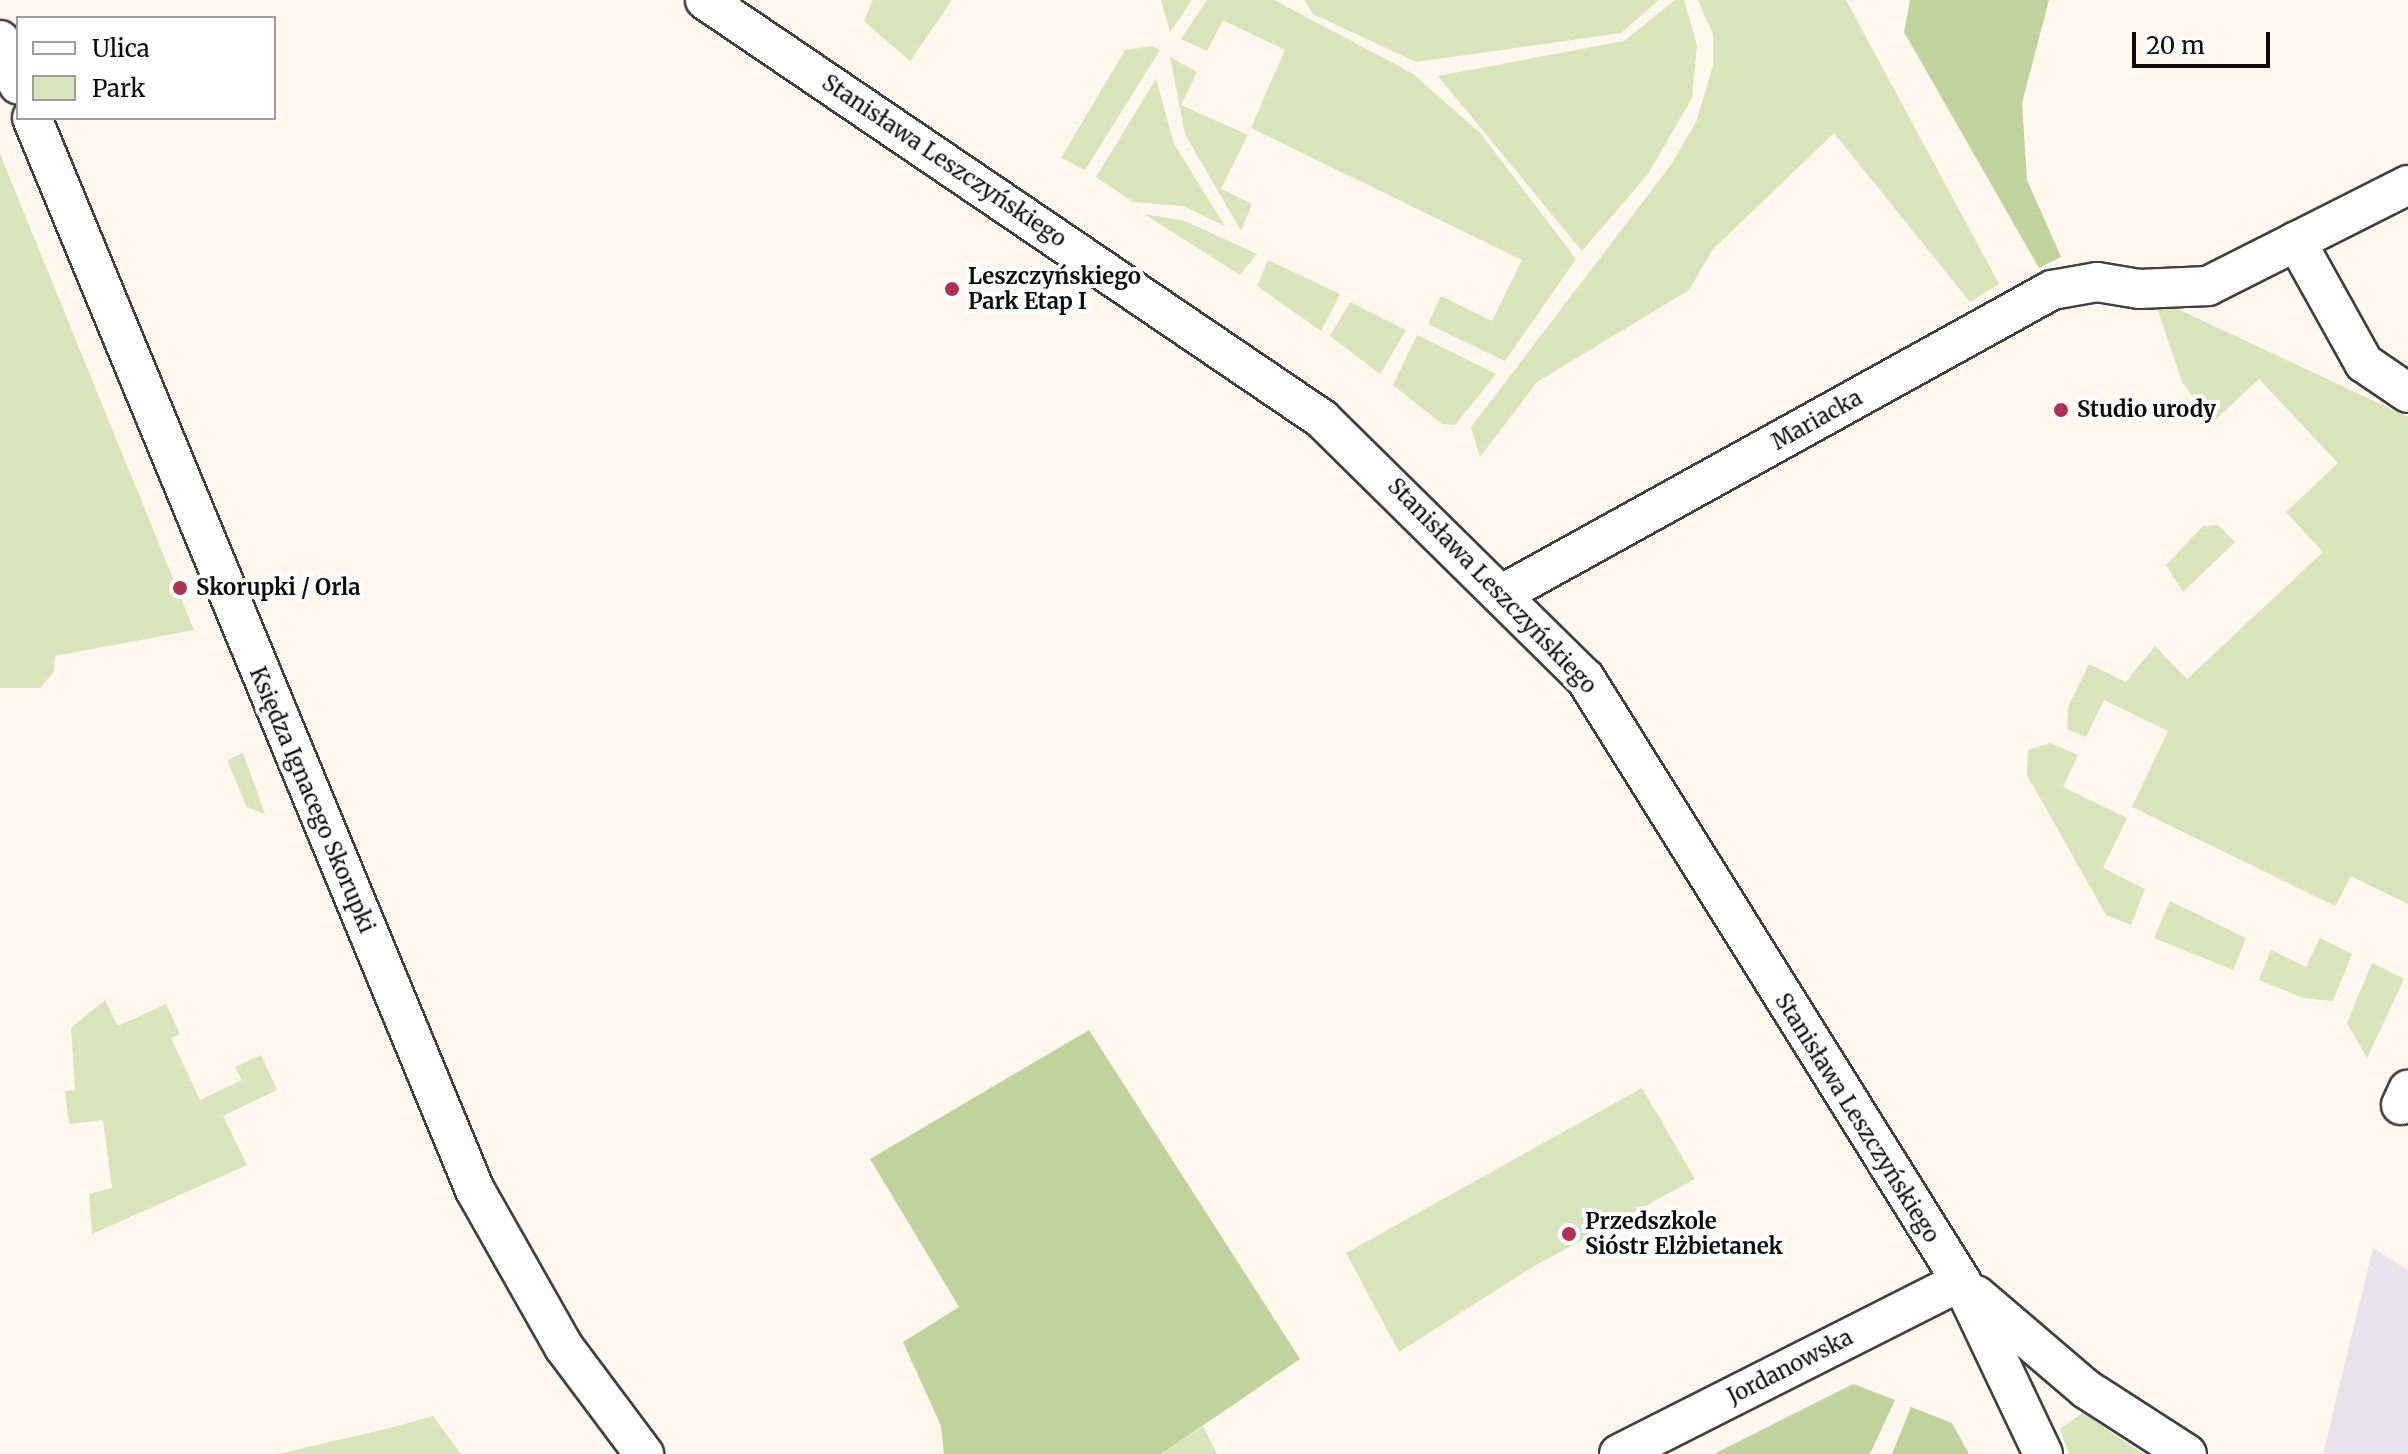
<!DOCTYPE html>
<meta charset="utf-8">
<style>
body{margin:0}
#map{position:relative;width:2408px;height:1454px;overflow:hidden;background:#fdf7ee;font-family:Merriweather,serif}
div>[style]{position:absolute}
.industrial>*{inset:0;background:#e8e2ea}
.green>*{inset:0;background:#d9e4bb}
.forest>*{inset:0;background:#c0d39c}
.roads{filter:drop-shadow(2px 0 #404040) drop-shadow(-2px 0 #404040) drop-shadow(0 2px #404040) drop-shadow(0 -2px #404040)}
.minor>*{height:38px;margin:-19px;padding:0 19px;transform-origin:19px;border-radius:19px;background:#fff}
.dots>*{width:22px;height:22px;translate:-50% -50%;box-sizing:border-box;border:4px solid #fff;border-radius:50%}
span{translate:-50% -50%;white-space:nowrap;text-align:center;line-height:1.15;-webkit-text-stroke:8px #fff;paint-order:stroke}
.street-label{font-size:22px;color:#0d0d0d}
.poi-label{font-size:22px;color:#0d0d0d;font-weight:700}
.left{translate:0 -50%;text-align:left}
.legend{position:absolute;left:16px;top:16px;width:260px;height:104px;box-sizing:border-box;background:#fff;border:2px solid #9e9e9e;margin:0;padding:10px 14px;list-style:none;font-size:24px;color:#0d0d0d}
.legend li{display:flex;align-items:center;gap:16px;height:40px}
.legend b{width:40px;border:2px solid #9e9e9e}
.scale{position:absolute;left:2132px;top:32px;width:138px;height:36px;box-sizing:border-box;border:4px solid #0d0d0d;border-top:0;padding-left:10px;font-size:24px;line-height:28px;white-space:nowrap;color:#0d0d0d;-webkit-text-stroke:6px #fff;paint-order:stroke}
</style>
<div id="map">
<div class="industrial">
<div style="clip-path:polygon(2373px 1248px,2408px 1270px,2408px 1454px,2323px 1454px)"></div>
</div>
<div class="green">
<div style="clip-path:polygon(873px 0,952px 0,910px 61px,864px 21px)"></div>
<div style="clip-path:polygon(1161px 0,1192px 0,1170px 32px)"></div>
<div style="clip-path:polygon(1207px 0,1274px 0,1412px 73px,1481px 134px,1576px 259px,1505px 361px,1428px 324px,1441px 296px,1492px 321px,1522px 260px,1251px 128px,1285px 50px,1223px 20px,1207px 51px,1181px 39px)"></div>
<div style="clip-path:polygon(1304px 0,1659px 0,1621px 33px,1416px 62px,1313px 14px)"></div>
<div style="clip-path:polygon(1675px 0,1684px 0,1697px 45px,1692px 98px,1648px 174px,1582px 251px,1438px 76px,1624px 41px)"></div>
<div style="clip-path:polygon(1698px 0,1846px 0,1999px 284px,1970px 302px,1834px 133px,1713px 249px,1689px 290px,1537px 382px,1480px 457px,1471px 427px,1671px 165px,1696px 122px,1713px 66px,1713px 34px)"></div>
<div style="clip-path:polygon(1153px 46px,1160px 50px,1085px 170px,1061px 158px,1125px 50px)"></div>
<div style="clip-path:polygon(1170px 57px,1197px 72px,1181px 105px,1248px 135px,1221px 189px,1252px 204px,1241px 231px,1185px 134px)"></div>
<div style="clip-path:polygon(1156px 79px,1174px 144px,1225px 226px,1183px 206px,1133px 202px,1096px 177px)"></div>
<div style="clip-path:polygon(0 154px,194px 630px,55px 656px,54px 672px,40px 688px,0 688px)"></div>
<div style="clip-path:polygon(1144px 214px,1185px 221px,1257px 254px,1240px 275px)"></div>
<div style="clip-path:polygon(1268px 260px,1340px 294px,1321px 331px,1257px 286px)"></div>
<div style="clip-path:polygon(1350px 302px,1406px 330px,1380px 374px,1330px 336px)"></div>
<div style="clip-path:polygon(2167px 304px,2408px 417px,2408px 904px,2351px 876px,2335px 906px,2132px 807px,2168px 731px,2104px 700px,2086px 737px,2067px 729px,2068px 707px,2089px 664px,2126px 682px,2155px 646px,2187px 679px,2323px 552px,2286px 512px,2338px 463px,2259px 379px,2212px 423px,2182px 382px,2158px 311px)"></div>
<div style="clip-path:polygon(1417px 335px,1496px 374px,1455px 425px,1442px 424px,1393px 385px)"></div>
<div style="clip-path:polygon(2218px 525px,2235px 542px,2183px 592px,2166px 565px,2203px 526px)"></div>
<div style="clip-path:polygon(2050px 743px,2078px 755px,2063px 787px,2127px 818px,2103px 868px,2145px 889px,2131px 925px,2106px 915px,2027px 775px,2028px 750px)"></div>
<div style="clip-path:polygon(243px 753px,265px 814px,247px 807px,227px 760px)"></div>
<div style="clip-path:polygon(2170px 901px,2246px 938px,2233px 970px,2154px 938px)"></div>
<div style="clip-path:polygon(2320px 938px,2352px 954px,2333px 1001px,2303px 998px,2259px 980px,2271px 950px,2306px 967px)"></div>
<div style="clip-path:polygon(2372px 963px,2404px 979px,2367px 1058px,2347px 1023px)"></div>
<div style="clip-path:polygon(105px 1000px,118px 1026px,166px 1004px,180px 1034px,171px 1038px,200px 1100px,242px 1080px,235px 1067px,261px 1055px,277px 1090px,223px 1116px,247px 1165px,92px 1234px,89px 1194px,112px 1188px,103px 1120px,69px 1124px,65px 1091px,75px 1090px,71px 1028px)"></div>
<div style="clip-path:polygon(1642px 1088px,1695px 1179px,1536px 1265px,1399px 1352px,1346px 1253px)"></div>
<div style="clip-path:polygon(2085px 1411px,2106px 1429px,2143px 1454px,2069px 1454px,2060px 1429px)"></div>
<div style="clip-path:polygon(433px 1416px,461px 1454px,278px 1454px,394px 1427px)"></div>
<div style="clip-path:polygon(1203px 1426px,1217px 1454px,1161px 1454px)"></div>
</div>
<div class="forest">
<div style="clip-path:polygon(1910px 0,2049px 0,2022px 103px,2027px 180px,2061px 257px,2039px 268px,1904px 32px)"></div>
<div style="clip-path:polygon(1089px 1030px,1300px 1359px,1161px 1454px,944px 1454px,941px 1426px,903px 1342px,959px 1307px,870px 1159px)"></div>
<div style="clip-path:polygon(1853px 1384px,1895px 1400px,1870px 1454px,1714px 1454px)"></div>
<div style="clip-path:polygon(1911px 1407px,1952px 1423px,1969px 1454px,1892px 1454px)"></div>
</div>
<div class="roads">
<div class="minor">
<div style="left:705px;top:0;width:746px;rotate:34.18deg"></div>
<div style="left:1322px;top:419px;width:369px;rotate:44.6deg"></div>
<div style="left:1585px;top:678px;width:711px;rotate:58.05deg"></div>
<div style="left:1961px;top:1281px;width:191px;rotate:64.6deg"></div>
<div style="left:0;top:40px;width:48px;rotate:67.8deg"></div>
<div style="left:32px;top:118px;width:1160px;rotate:67.55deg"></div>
<div style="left:475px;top:1190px;width:180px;rotate:60.5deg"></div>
<div style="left:564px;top:1347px;width:134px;rotate:53.2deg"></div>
<div style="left:2296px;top:241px;width:140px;rotate:60.9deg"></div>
<div style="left:2364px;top:363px;width:53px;rotate:34.3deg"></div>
<div style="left:1504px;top:593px;width:626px;rotate:-28.94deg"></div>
<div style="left:2052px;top:290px;width:46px;rotate:-10.1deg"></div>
<div style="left:2097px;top:282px;width:43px;rotate:9.5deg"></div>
<div style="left:2139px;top:289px;width:69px;rotate:-2.5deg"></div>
<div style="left:2208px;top:286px;width:224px;rotate:-26.8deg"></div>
<div style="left:2401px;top:1105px;width:17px;rotate:-65deg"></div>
<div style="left:1976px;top:1295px;width:145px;rotate:40.5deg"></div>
<div style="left:2086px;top:1389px;width:120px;rotate:32.8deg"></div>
<div style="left:1619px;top:1454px;width:383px;rotate:-26.8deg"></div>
</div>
</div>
<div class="dots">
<div style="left:952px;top:289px;background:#af3252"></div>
<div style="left:2061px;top:410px;background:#af3252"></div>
<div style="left:180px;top:588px;background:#af3252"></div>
<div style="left:1569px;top:1234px;background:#af3252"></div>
</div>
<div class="street-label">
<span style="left:944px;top:161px;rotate:34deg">Stanisława Leszczyńskiego</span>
<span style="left:1817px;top:420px;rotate:-29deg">Mariacka</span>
<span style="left:1492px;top:586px;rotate:46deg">Stanisława Leszczyńskiego</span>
<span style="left:312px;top:800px;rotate:67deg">Księdza Ignacego Skorupki</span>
<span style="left:1857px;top:1118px;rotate:58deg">Stanisława Leszczyńskiego</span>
<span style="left:1790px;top:1367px;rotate:-27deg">Jordanowska</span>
</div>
<div class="poi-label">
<span class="left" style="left:968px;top:289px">Leszczyńskiego<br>Park Etap I</span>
<span class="left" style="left:2077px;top:410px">Studio urody</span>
<span class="left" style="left:196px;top:588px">Skorupki / Orla</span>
<span class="left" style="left:1585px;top:1234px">Przedszkole<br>Sióstr Elżbietanek</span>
</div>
<ul class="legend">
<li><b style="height:10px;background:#fff"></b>Ulica</li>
<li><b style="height:22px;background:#d9e4bb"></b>Park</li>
</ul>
<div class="scale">20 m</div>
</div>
